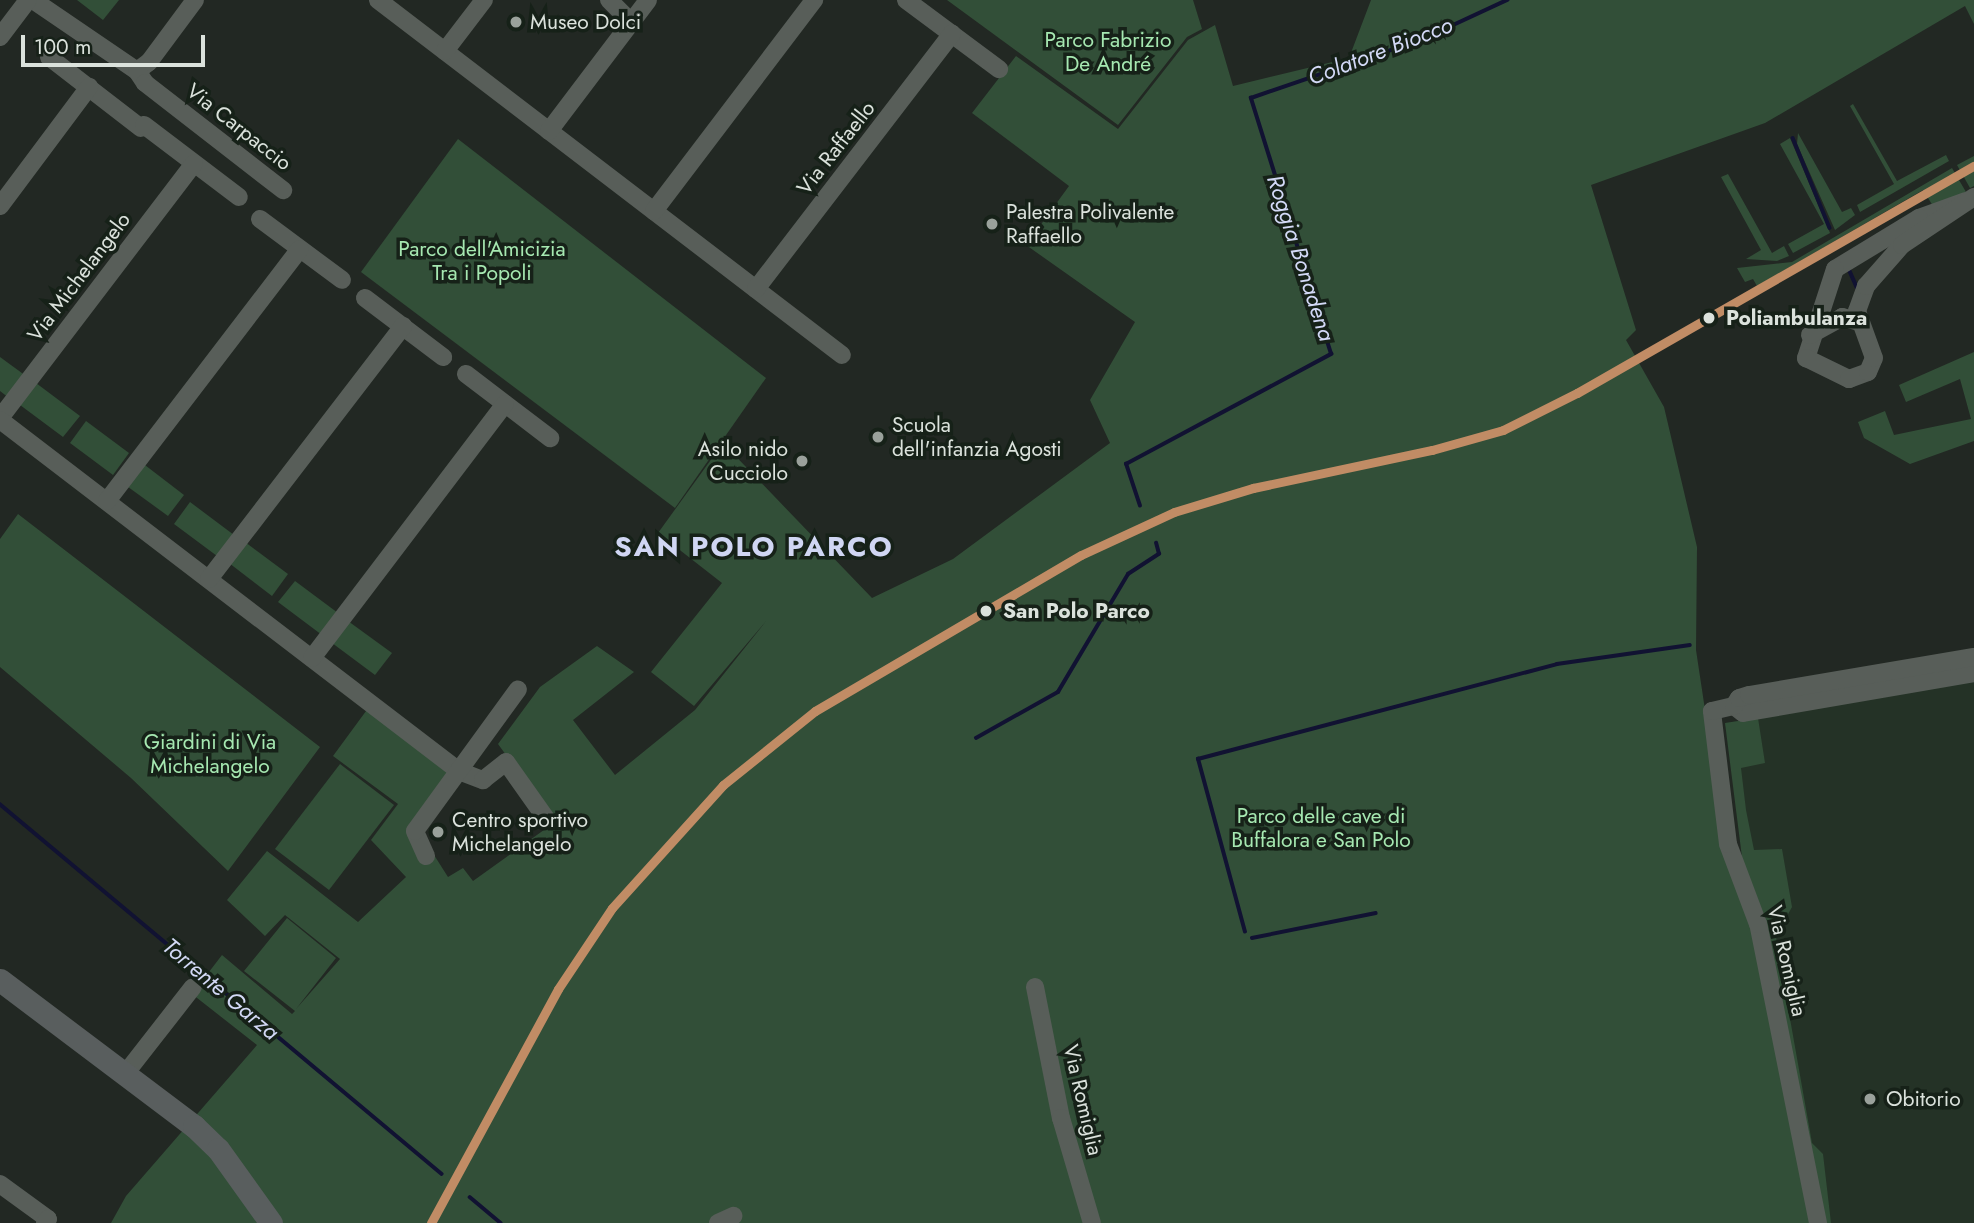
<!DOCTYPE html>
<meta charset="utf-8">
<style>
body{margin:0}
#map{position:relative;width:1974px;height:1223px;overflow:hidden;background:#222823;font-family:Jost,sans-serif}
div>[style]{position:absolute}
.built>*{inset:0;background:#243226}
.green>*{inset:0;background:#324f38}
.stream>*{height:3.5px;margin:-1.75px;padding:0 1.75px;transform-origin:1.75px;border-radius:1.75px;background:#111232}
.minor>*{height:18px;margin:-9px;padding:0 9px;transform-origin:9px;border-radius:9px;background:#585e59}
.major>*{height:23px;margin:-11.5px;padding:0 11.5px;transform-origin:11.5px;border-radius:11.5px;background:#595e5e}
.metro-1>*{height:9px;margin:-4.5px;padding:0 4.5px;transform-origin:4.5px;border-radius:4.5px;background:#c18c65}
.dots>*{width:19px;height:19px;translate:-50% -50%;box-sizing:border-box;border:4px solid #162118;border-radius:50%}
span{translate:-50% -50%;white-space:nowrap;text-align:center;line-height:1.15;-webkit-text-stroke:7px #162118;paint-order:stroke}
.poi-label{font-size:21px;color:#dbe2dc}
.left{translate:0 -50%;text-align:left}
.right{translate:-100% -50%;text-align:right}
.park-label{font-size:21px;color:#a6e8b1}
.street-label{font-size:21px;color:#dbe2dc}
.stop-label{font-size:21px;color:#dbe2dc;font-weight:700}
.water-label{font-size:23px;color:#d3d9f6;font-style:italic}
.district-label{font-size:28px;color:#d0d6f3;font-weight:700;letter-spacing:2px}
.scale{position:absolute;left:21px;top:35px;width:184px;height:32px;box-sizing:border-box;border:4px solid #dbe2dc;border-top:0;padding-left:9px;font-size:21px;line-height:24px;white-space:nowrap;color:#dbe2dc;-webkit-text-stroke:5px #162118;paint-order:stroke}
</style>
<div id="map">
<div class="built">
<div style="clip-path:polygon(1974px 681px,1974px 1223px,1826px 1223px,1725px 723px)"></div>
</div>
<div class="green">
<div style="clip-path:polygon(77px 0,119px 0,103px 20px)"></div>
<div style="clip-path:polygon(947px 0,1193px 0,1202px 29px,1187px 37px,1118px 125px)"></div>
<div style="clip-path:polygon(1371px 0,1974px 0,1974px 24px,1965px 6px,1765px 123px,1591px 185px,1636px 330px,1626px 340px,1664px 407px,1697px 547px,1696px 650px,1707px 723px,1814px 1223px,111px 1223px,126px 1196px,257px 1045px,192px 994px,222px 955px,292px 1014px,295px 1011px,244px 971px,287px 918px,336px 958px,296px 1009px,340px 959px,285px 915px,265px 936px,227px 900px,267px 851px,358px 922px,406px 877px,371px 840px,398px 804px,333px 756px,369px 707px,452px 774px,415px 825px,448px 877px,463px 868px,473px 881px,555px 822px,498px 744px,540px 687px,597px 646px,634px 672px,573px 720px,615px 775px,695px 710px,767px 620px,694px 706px,651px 672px,722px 583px,658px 533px,723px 443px,872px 598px,953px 559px,1110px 443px,1090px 400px,1135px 322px,1026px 245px,1069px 186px,972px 113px,1016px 56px,1118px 129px,1188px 40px,1215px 25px,1233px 86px,1349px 58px)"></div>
<div style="clip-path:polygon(1853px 104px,1897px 181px,1946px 155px,1949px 161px,1860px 212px,1857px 205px,1894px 184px,1850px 106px)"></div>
<div style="clip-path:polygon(1798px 133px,1842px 212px,1851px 208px,1855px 215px,1835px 230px,1797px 144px)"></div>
<div style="clip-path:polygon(1790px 138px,1830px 233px,1793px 253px,1788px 244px,1824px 224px,1780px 144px)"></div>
<div style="clip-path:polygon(458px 139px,766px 378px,675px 508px,361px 272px)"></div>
<div style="clip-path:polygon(1974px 156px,1974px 186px,1970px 188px,1957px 165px)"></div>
<div style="clip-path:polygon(1952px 168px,1966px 192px,1933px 206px,1923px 190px,1757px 286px,1753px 279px,1745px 282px,1737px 268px,1792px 262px)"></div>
<div style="clip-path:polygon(1728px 174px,1772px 253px,1784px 246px,1789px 256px,1777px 261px,1746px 259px,1761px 250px,1721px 177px)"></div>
<div style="clip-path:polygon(1974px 352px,1974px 441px,1910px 464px,1864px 438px,1858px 422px,1885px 411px,1894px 435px,1971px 419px,1960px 379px,1906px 402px,1899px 385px)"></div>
<div style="clip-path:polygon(0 357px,26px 376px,9px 398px,0 391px)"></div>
<div style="clip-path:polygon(36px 383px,80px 416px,63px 437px,20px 405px)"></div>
<div style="clip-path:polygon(86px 421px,129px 453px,113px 475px,70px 443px)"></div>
<div style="clip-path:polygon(141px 462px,184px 495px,168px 516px,124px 484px)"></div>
<div style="clip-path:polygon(190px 502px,234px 535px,217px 556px,174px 524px)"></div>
<div style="clip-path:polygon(18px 514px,320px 747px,228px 871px,131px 778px,0 667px,0 539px)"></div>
<div style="clip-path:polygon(245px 542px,288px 574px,272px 596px,229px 563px)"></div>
<div style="clip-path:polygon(295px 581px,338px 613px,322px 635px,278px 602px)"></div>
<div style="clip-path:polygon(348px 621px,392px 653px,375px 675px,332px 643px)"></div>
<div style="clip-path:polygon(1758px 718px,1765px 763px,1741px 768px,1746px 810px,1754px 850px,1782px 849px,1792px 907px,1776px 936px,1777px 945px,1812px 1143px,1823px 1154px,1831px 1223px,1826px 1223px,1743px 865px,1725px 723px)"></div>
<div style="clip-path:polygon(340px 764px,394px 805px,329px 890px,275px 849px)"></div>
</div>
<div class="stream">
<div style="left:1793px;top:138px;width:97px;rotate:67.7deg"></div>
<div style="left:1849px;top:269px;width:20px;rotate:66deg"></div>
<div style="left:1140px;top:506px;width:44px;rotate:-108.4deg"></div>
<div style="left:1126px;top:464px;width:233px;rotate:-28.2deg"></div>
<div style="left:1331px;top:354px;width:268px;rotate:-107.4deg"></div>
<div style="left:1251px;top:98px;width:182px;rotate:-18.9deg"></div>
<div style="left:1423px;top:39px;width:93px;rotate:-24.9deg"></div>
<div style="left:976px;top:738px;width:94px;rotate:-29.3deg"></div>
<div style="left:1058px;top:692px;width:137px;rotate:-59.3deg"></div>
<div style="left:1128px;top:574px;width:37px;rotate:-33deg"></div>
<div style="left:1159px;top:554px;width:11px;rotate:-105deg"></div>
<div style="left:0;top:804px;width:576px;rotate:39.93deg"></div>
<div style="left:1245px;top:932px;width:179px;rotate:-105.2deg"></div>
<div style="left:1198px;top:759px;width:371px;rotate:-14.8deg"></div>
<div style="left:1557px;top:664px;width:134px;rotate:-8.1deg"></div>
<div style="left:1252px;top:938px;width:126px;rotate:-11.4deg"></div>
<div style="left:470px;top:1197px;width:40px;rotate:40deg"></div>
</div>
<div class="minor">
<div style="left:33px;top:0;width:126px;rotate:34.3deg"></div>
<div style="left:137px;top:71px;width:15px;rotate:-37deg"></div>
<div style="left:149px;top:62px;width:77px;rotate:-53.4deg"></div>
<div style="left:378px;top:0;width:584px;rotate:37.42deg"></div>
<div style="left:609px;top:0;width:31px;rotate:45deg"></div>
<div style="left:906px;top:0;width:116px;rotate:36.6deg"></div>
<div style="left:0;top:37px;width:46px;rotate:-52.9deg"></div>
<div style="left:445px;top:51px;width:64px;rotate:-52.6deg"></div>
<div style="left:49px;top:57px;width:116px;rotate:37.7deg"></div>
<div style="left:137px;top:71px;width:14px;rotate:56deg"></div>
<div style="left:145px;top:83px;width:175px;rotate:37.8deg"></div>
<div style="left:144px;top:125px;width:119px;rotate:37.2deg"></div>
<div style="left:549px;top:131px;width:164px;rotate:-52.9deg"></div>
<div style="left:1966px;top:201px;width:50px;rotate:160.1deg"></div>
<div style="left:1919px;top:218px;width:98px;rotate:148.7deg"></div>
<div style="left:1835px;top:269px;width:94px;rotate:108deg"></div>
<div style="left:1806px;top:358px;width:48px;rotate:26deg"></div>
<div style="left:1849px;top:379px;width:20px;rotate:-20deg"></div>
<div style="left:1868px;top:372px;width:15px;rotate:-67deg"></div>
<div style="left:1874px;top:358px;width:50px;rotate:-109.9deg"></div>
<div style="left:1857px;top:311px;width:27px;rotate:-70deg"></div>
<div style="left:1866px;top:286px;width:55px;rotate:-48.7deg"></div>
<div style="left:1902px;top:245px;width:87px;rotate:-33.7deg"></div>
<div style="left:0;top:206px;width:149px;rotate:-53.2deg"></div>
<div style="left:654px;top:211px;width:265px;rotate:-52.8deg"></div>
<div style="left:260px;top:219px;width:102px;rotate:36.6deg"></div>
<div style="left:756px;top:289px;width:322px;rotate:-52.5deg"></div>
<div style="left:365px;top:298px;width:98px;rotate:37.1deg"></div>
<div style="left:1810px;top:335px;width:37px;rotate:-29deg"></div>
<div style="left:1842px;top:317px;width:19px;rotate:16deg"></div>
<div style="left:466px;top:374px;width:106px;rotate:37.3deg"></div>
<div style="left:0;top:418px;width:320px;rotate:-52.7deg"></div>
<div style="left:0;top:420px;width:578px;rotate:37.41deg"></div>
<div style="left:459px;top:771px;width:26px;rotate:21deg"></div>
<div style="left:483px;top:780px;width:29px;rotate:-38deg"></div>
<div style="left:506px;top:762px;width:71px;rotate:54.7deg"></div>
<div style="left:107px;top:501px;width:317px;rotate:-52.6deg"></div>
<div style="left:209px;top:579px;width:319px;rotate:-52.5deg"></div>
<div style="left:312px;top:658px;width:319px;rotate:-52.8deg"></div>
<div style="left:1734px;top:706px;width:11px;rotate:38deg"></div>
<div style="left:1743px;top:713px;width:234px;rotate:-9.8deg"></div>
<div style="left:426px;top:856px;width:27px;rotate:-114deg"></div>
<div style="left:415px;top:831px;width:175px;rotate:-54deg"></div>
<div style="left:1035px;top:987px;width:134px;rotate:78.8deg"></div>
<div style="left:1061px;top:1118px;width:109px;rotate:73.6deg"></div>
<div style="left:125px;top:1074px;width:110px;rotate:-52deg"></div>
<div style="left:0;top:1184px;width:59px;rotate:36.1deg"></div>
<div style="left:48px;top:1219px;width:5px;rotate:127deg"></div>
<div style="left:718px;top:1223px;width:17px;rotate:-25deg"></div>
<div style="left:1818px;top:1223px;width:305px;rotate:-101.3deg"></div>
<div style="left:1758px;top:924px;width:85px;rotate:-110.6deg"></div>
<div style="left:1728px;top:844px;width:134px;rotate:-96.9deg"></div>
<div style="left:1712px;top:711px;width:23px;rotate:-13deg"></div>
<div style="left:1734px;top:706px;width:9px;rotate:-58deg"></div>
<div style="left:1739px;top:698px;width:10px;rotate:-17deg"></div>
<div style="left:1749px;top:695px;width:228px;rotate:-9.6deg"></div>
</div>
<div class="major">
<div style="left:0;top:980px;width:243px;rotate:37deg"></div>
<div style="left:194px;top:1126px;width:33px;rotate:44deg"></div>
<div style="left:218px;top:1149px;width:91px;rotate:54.4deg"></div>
</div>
<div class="metro-1">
<div style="left:431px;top:1223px;width:266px;rotate:-61.5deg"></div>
<div style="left:558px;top:989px;width:97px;rotate:-56.3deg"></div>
<div style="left:612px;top:908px;width:166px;rotate:-47.9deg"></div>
<div style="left:723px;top:785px;width:118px;rotate:-38.8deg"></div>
<div style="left:815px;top:711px;width:308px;rotate:-30.4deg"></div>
<div style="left:1081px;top:555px;width:102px;rotate:-24.8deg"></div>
<div style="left:1174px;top:512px;width:83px;rotate:-16.9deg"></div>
<div style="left:1253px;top:488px;width:183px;rotate:-12deg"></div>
<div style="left:1432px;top:450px;width:74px;rotate:-15.7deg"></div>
<div style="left:1503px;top:430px;width:83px;rotate:-26.6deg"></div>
<div style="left:1577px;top:393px;width:457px;rotate:-29.8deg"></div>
</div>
<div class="dots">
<div style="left:516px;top:22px;background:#9aa19b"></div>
<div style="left:992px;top:224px;background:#9aa19b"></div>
<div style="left:1709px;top:318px;background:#dbe2dc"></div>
<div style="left:878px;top:437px;background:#9aa19b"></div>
<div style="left:802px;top:461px;background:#9aa19b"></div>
<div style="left:986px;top:611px;background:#dbe2dc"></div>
<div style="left:438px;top:832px;background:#9aa19b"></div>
<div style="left:1870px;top:1099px;background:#9aa19b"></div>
</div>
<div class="poi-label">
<span class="left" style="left:530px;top:22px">Museo Dolci</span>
<span class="left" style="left:1006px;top:224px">Palestra Polivalente<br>Raffaello</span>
<span class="left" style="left:892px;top:437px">Scuola<br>dell'infanzia Agosti</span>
<span class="right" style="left:788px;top:461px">Asilo nido<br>Cucciolo</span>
<span class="left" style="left:452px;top:832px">Centro sportivo<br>Michelangelo</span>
<span class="left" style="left:1886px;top:1099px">Obitorio</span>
</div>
<div class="park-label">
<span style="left:1108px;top:52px">Parco Fabrizio<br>De André</span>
<span style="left:482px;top:261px">Parco dell'Amicizia<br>Tra i Popoli</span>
<span style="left:210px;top:754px">Giardini di Via<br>Michelangelo</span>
<span style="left:1321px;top:828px">Parco delle cave di<br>Buffalora e San Polo</span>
</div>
<div class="street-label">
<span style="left:239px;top:127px;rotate:38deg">Via Carpaccio</span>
<span style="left:836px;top:148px;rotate:-52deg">Via Raffaello</span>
<span style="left:79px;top:277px;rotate:-53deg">Via Michelangelo</span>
<span style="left:1787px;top:961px;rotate:77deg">Via Romiglia</span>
<span style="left:1083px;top:1100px;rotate:77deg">Via Romiglia</span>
</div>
<div class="stop-label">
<span class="left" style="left:1726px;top:318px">Poliambulanza</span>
<span class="left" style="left:1003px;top:611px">San Polo Parco</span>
</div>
<div class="water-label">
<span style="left:1380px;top:51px;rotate:-21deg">Colatore Biocco</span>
<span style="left:1301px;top:258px;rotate:72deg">Roggia Bonadena</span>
<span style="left:221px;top:989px;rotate:40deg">Torrente Garza</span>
</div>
<div class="district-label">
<span style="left:754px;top:547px">SAN POLO PARCO</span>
</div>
<div class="scale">100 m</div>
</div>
